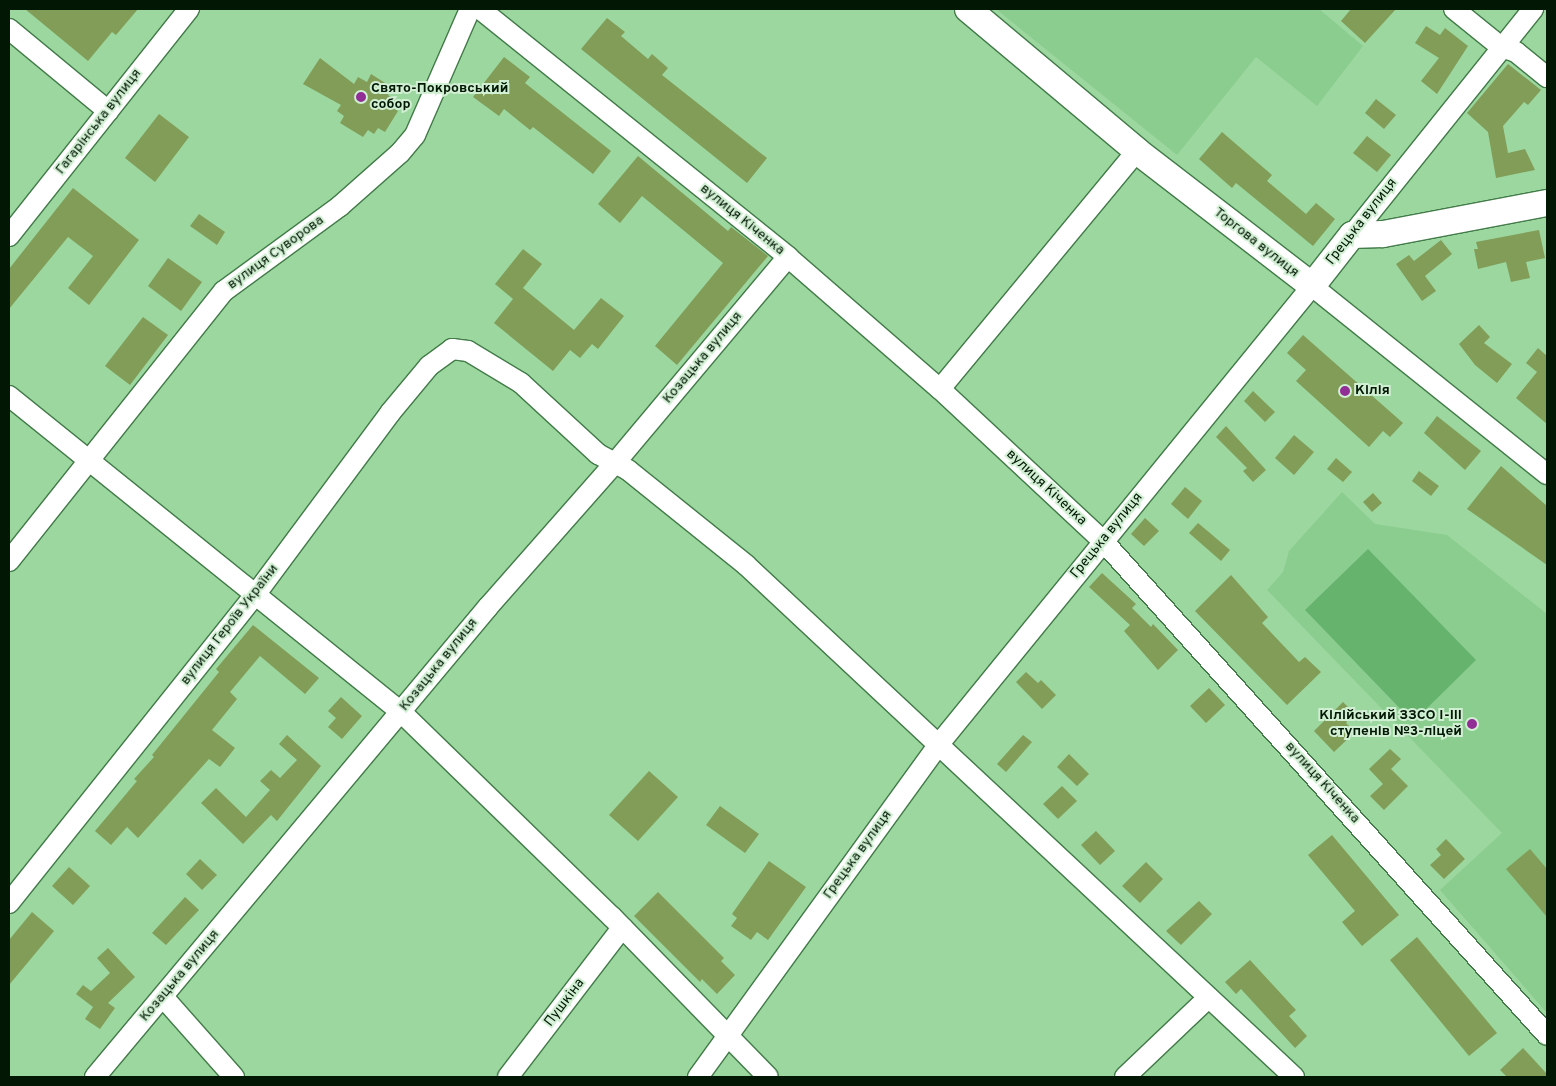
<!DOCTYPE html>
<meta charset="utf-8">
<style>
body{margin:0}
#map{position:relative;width:1556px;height:1086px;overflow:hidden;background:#9bd79f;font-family:Overpass,sans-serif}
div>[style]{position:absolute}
.built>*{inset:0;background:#8bcd8f}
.green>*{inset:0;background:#66b36d}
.building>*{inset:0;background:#829d58}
.roads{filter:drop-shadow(1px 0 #427b48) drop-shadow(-1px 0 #427b48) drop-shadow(0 1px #427b48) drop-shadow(0 -1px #427b48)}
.minor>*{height:20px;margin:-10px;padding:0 10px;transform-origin:10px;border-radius:10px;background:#fff}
.major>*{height:26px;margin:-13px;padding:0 13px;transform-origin:13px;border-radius:13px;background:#fff}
.dots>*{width:14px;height:14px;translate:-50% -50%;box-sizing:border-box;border:2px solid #d1efd2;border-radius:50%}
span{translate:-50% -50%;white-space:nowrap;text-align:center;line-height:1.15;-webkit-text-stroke:4px #d1efd2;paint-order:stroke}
.poi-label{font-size:14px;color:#021805;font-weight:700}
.left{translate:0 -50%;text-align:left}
.right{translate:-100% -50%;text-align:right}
.street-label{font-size:14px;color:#021805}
.frame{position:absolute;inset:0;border:10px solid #021805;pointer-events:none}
</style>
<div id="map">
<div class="built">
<div style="clip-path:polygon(996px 9px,1319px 9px,1363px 46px,1317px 106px,1256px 57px,1177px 155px)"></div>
<div style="clip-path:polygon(1342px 492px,1375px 524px,1447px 535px,1547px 614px,1547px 1013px,1440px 890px,1502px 833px,1267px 590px,1283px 572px,1289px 551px)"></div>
</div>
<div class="green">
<div style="clip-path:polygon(1368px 549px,1476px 660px,1413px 722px,1305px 610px)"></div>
</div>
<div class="building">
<div style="clip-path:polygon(25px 9px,138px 9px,116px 35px,112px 32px,88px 61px)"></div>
<div style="clip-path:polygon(1351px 9px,1396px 9px,1365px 43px,1341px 21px)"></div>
<div style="clip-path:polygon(607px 18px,625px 32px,621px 36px,648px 59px,652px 54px,668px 68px,662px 75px,767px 158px,747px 183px,581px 49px)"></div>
<div style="clip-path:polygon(1426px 26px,1440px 35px,1445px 28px,1468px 46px,1437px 94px,1421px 81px,1439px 58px,1415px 43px)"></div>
<div style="clip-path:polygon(504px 57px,530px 77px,525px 83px,611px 151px,593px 174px,533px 127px,530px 130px,504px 109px,499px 116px,473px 97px)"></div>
<div style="clip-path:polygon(320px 58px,354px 84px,358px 77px,367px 82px,371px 74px,393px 88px,388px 95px,395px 100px,391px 107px,398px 111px,385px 132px,378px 128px,374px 134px,368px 130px,363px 137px,340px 123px,344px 116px,337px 111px,341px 105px,303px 84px)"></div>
<div style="clip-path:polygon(1508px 64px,1541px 90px,1528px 105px,1524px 102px,1503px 126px,1508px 153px,1525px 149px,1535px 170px,1496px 178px,1488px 132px,1467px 113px)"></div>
<div style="clip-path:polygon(1376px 99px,1396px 115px,1384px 129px,1365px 113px)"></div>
<div style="clip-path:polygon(159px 114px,189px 137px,155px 182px,125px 158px)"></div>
<div style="clip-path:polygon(1222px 132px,1272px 175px,1267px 181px,1306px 214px,1316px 203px,1335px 219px,1313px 246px,1236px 183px,1232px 188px,1199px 159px)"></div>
<div style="clip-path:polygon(1367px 136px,1391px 155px,1377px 172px,1353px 153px)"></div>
<div style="clip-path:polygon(638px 156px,728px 231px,731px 227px,768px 256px,677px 365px,655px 346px,723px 263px,642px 196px,620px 223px,598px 204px)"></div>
<div style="clip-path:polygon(73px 188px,139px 240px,89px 305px,68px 288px,93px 256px,68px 237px,9px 309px,9px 269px)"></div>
<div style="clip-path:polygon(199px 214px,225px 232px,217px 245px,190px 226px)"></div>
<div style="clip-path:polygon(1539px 230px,1545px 258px,1526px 262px,1530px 278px,1511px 282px,1506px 262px,1478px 269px,1474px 249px,1478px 249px,1476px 242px)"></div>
<div style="clip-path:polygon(1441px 240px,1452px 254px,1425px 276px,1436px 291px,1422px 301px,1396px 264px,1409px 255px,1414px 261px)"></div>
<div style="clip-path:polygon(523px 249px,542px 264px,523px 288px,574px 330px,601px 298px,624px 316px,598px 349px,592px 344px,580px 358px,570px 350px,553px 371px,494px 323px,513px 299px,495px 284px)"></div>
<div style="clip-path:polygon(168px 258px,202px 282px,181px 311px,148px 286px)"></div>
<div style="clip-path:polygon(143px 317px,168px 335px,130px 385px,105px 366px)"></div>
<div style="clip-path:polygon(1479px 325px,1490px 337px,1484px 343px,1512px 364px,1497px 383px,1475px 365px,1459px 344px)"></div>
<div style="clip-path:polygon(1303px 335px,1403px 423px,1390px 437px,1383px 431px,1369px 447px,1296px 381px,1306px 370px,1287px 353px)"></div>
<div style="clip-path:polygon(1538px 348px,1547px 356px,1547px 424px,1516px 398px,1537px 372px,1526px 363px)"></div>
<div style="clip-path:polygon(1253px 391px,1275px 412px,1265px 422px,1244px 401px)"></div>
<div style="clip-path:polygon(1437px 416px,1481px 451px,1465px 470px,1424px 433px)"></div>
<div style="clip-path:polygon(1226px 426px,1266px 470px,1253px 482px,1243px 471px,1247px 468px,1216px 437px)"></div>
<div style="clip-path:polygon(1294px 435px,1314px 452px,1294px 475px,1275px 458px)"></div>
<div style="clip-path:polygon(1336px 458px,1352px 472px,1343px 482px,1327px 469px)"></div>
<div style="clip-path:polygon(1501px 466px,1547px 506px,1547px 565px,1467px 509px)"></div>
<div style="clip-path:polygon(1419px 471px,1439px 486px,1431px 496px,1412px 481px)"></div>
<div style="clip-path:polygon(1185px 487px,1202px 501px,1188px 519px,1171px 504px)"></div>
<div style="clip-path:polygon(1373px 493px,1382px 503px,1372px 512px,1363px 502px)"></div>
<div style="clip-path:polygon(1145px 518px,1159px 531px,1144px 546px,1131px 534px)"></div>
<div style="clip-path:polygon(1198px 523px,1230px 550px,1221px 561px,1189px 533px)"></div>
<div style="clip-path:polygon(1102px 573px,1136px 604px,1132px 608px,1151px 627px,1153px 624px,1178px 650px,1158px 670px,1124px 631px,1130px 625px,1089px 587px)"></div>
<div style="clip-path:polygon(1231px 575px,1268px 617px,1262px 623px,1299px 662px,1305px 657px,1321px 672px,1287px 705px,1195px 611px)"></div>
<div style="clip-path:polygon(253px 625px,319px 678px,305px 694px,260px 656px,230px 692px,237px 699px,212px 730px,235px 748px,220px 767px,209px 759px,138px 838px,127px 827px,111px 845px,95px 831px,137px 781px,134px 779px,154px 757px,152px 755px,219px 672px,216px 669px)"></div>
<div style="clip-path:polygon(1026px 672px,1038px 683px,1041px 680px,1056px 695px,1042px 709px,1016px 682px)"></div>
<div style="clip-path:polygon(1209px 688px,1225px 705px,1206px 723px,1190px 706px)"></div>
<div style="clip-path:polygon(341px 697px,362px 716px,342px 739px,328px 727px,336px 718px,328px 711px)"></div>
<div style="clip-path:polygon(1343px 702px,1355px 714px,1346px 723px,1355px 732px,1334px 752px,1314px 731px)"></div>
<div style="clip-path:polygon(287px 735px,321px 766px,277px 821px,271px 815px,243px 844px,201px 803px,216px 788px,246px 817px,270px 790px,260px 781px,271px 770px,280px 778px,297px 760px,279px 744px)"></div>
<div style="clip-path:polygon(1023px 735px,1032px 742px,1006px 772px,997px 764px)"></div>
<div style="clip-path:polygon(1390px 749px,1401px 759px,1391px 769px,1408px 786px,1384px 810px,1370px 796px,1383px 784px,1369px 769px)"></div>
<div style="clip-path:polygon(1069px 754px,1089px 774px,1077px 786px,1057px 767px)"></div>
<div style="clip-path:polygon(649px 771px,678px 797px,638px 841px,609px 815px)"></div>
<div style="clip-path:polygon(1062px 786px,1077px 801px,1058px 819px,1043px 804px)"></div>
<div style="clip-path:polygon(720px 806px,759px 834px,745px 853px,706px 825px)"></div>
<div style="clip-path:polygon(1096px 831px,1115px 851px,1100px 865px,1081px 845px)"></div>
<div style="clip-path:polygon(1332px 835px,1399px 915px,1362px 946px,1342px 922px,1355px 911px,1308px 855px)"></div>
<div style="clip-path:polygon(1446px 839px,1465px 859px,1444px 879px,1430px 865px,1441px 855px,1436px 849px)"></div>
<div style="clip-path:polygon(1530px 849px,1547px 869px,1547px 917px,1506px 869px)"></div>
<div style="clip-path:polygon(200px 859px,217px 875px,202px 890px,186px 874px)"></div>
<div style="clip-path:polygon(769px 861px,806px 887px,768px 940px,757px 932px,751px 940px,731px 926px,737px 918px,732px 914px)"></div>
<div style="clip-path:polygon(1146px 862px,1163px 879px,1140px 903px,1122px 886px)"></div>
<div style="clip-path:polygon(69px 867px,90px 886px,73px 905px,52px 886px)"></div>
<div style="clip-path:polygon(658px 892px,724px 958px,721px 961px,735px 975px,717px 994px,702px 979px,700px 982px,634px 916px)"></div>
<div style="clip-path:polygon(185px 897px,199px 910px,166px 945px,152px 933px)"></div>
<div style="clip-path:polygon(1199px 901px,1212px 914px,1181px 945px,1166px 931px)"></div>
<div style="clip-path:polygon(32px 912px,54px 931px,9px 985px,9px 940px)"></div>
<div style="clip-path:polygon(1417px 937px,1497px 1033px,1469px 1056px,1390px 960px)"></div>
<div style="clip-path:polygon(108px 948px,135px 977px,108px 1003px,115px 1008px,100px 1029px,85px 1019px,93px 1007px,76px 994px,83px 985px,91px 991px,110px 973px,97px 958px)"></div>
<div style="clip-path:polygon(1250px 960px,1296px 1010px,1289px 1016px,1307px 1036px,1295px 1048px,1241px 989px,1236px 994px,1225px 982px)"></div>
<div style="clip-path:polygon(1523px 1048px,1547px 1074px,1547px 1077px,1507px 1077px,1500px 1070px)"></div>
</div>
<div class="roads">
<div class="minor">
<div style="left:480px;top:9px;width:395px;rotate:38.8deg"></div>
<div style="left:788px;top:257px;width:201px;rotate:41deg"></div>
<div style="left:940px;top:389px;width:223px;rotate:43deg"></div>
<div style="left:1103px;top:541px;width:664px;rotate:48.05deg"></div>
<div style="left:1454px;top:9px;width:60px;rotate:39deg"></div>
<div style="left:1501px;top:47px;width:16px;rotate:18deg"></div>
<div style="left:1516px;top:52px;width:40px;rotate:39deg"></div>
<div style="left:9px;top:29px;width:129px;rotate:39.6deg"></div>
<div style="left:1352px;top:235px;width:290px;rotate:-51.3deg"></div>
<div style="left:9px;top:236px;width:290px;rotate:-51.6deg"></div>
<div style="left:940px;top:389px;width:309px;rotate:-50.4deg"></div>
<div style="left:9px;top:396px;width:504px;rotate:38.87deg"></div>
<div style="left:401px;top:712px;width:294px;rotate:44.2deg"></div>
<div style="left:612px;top:917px;width:223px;rotate:45.7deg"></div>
<div style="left:9px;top:561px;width:345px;rotate:-51.5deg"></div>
<div style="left:224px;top:291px;width:144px;rotate:-36.2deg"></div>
<div style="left:340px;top:206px;width:80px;rotate:-41.5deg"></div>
<div style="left:400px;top:153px;width:23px;rotate:-50deg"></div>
<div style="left:415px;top:135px;width:137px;rotate:-66.4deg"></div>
<div style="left:9px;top:903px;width:394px;rotate:-51.4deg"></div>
<div style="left:255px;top:595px;width:227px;rotate:-53.4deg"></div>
<div style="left:390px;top:413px;width:61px;rotate:-50.3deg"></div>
<div style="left:429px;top:366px;width:29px;rotate:-36deg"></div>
<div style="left:452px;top:349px;width:16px;rotate:7deg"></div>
<div style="left:468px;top:351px;width:62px;rotate:31.1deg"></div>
<div style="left:521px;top:383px;width:105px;rotate:42.7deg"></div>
<div style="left:598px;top:454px;width:34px;rotate:28deg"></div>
<div style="left:628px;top:470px;width:151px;rotate:38.8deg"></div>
<div style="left:746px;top:565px;width:750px;rotate:43.05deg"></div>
<div style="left:163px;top:997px;width:107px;rotate:48.4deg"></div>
<div style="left:95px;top:1077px;width:613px;rotate:-50.1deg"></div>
<div style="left:488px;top:607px;width:192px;rotate:-48.6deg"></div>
<div style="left:615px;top:463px;width:269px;rotate:-50deg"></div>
<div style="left:508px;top:1077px;width:188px;rotate:-52.6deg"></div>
<div style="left:698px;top:1077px;width:411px;rotate:-54.1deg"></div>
<div style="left:939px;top:744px;width:591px;rotate:-50.84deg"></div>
<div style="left:1312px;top:286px;width:301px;rotate:38.7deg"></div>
<div style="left:1125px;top:1077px;width:115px;rotate:-43.6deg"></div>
</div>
<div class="major">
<div style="left:968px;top:9px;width:221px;rotate:40deg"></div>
<div style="left:1137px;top:151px;width:221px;rotate:37.6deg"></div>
<div style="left:1312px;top:286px;width:65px;rotate:-51.9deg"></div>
<div style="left:1352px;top:235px;width:31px;rotate:-2deg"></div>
<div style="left:1383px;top:234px;width:167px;rotate:-10.7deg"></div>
</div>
</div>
<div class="dots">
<div style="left:361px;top:97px;background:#912f96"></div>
<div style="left:1345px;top:391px;background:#912f96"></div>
<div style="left:1472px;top:724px;background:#912f96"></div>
</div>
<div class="poi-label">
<span class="left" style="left:371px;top:97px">Свято-Покровський<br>собор</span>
<span class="left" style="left:1355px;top:391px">Кілія</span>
<span class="right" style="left:1462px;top:724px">Кілійський ЗЗСО І-ІІІ<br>ступенів №3-ліцей</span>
</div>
<div class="street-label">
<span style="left:99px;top:122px;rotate:-52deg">Гагарінська вулиця</span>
<span style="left:742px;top:220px;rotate:39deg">вулиця Кіченка</span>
<span style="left:1362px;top:222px;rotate:-52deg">Грецька вулиця</span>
<span style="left:1256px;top:243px;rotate:38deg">Торгова вулиця</span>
<span style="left:276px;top:253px;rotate:-36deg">вулиця Суворова</span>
<span style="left:703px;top:358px;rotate:-50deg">Козацька вулиця</span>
<span style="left:1046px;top:488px;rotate:43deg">вулиця Кіченка</span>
<span style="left:1107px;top:536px;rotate:-51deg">Грецька вулиця</span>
<span style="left:230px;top:625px;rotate:-52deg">вулиця Героїв України</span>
<span style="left:439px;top:665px;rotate:-51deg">Козацька вулиця</span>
<span style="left:1322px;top:783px;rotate:48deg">вулиця Кіченка</span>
<span style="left:858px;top:855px;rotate:-54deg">Грецька вулиця</span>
<span style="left:180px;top:976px;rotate:-50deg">Козацька вулиця</span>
<span style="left:565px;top:1003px;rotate:-53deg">Пушкіна</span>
</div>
<div class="frame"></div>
</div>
